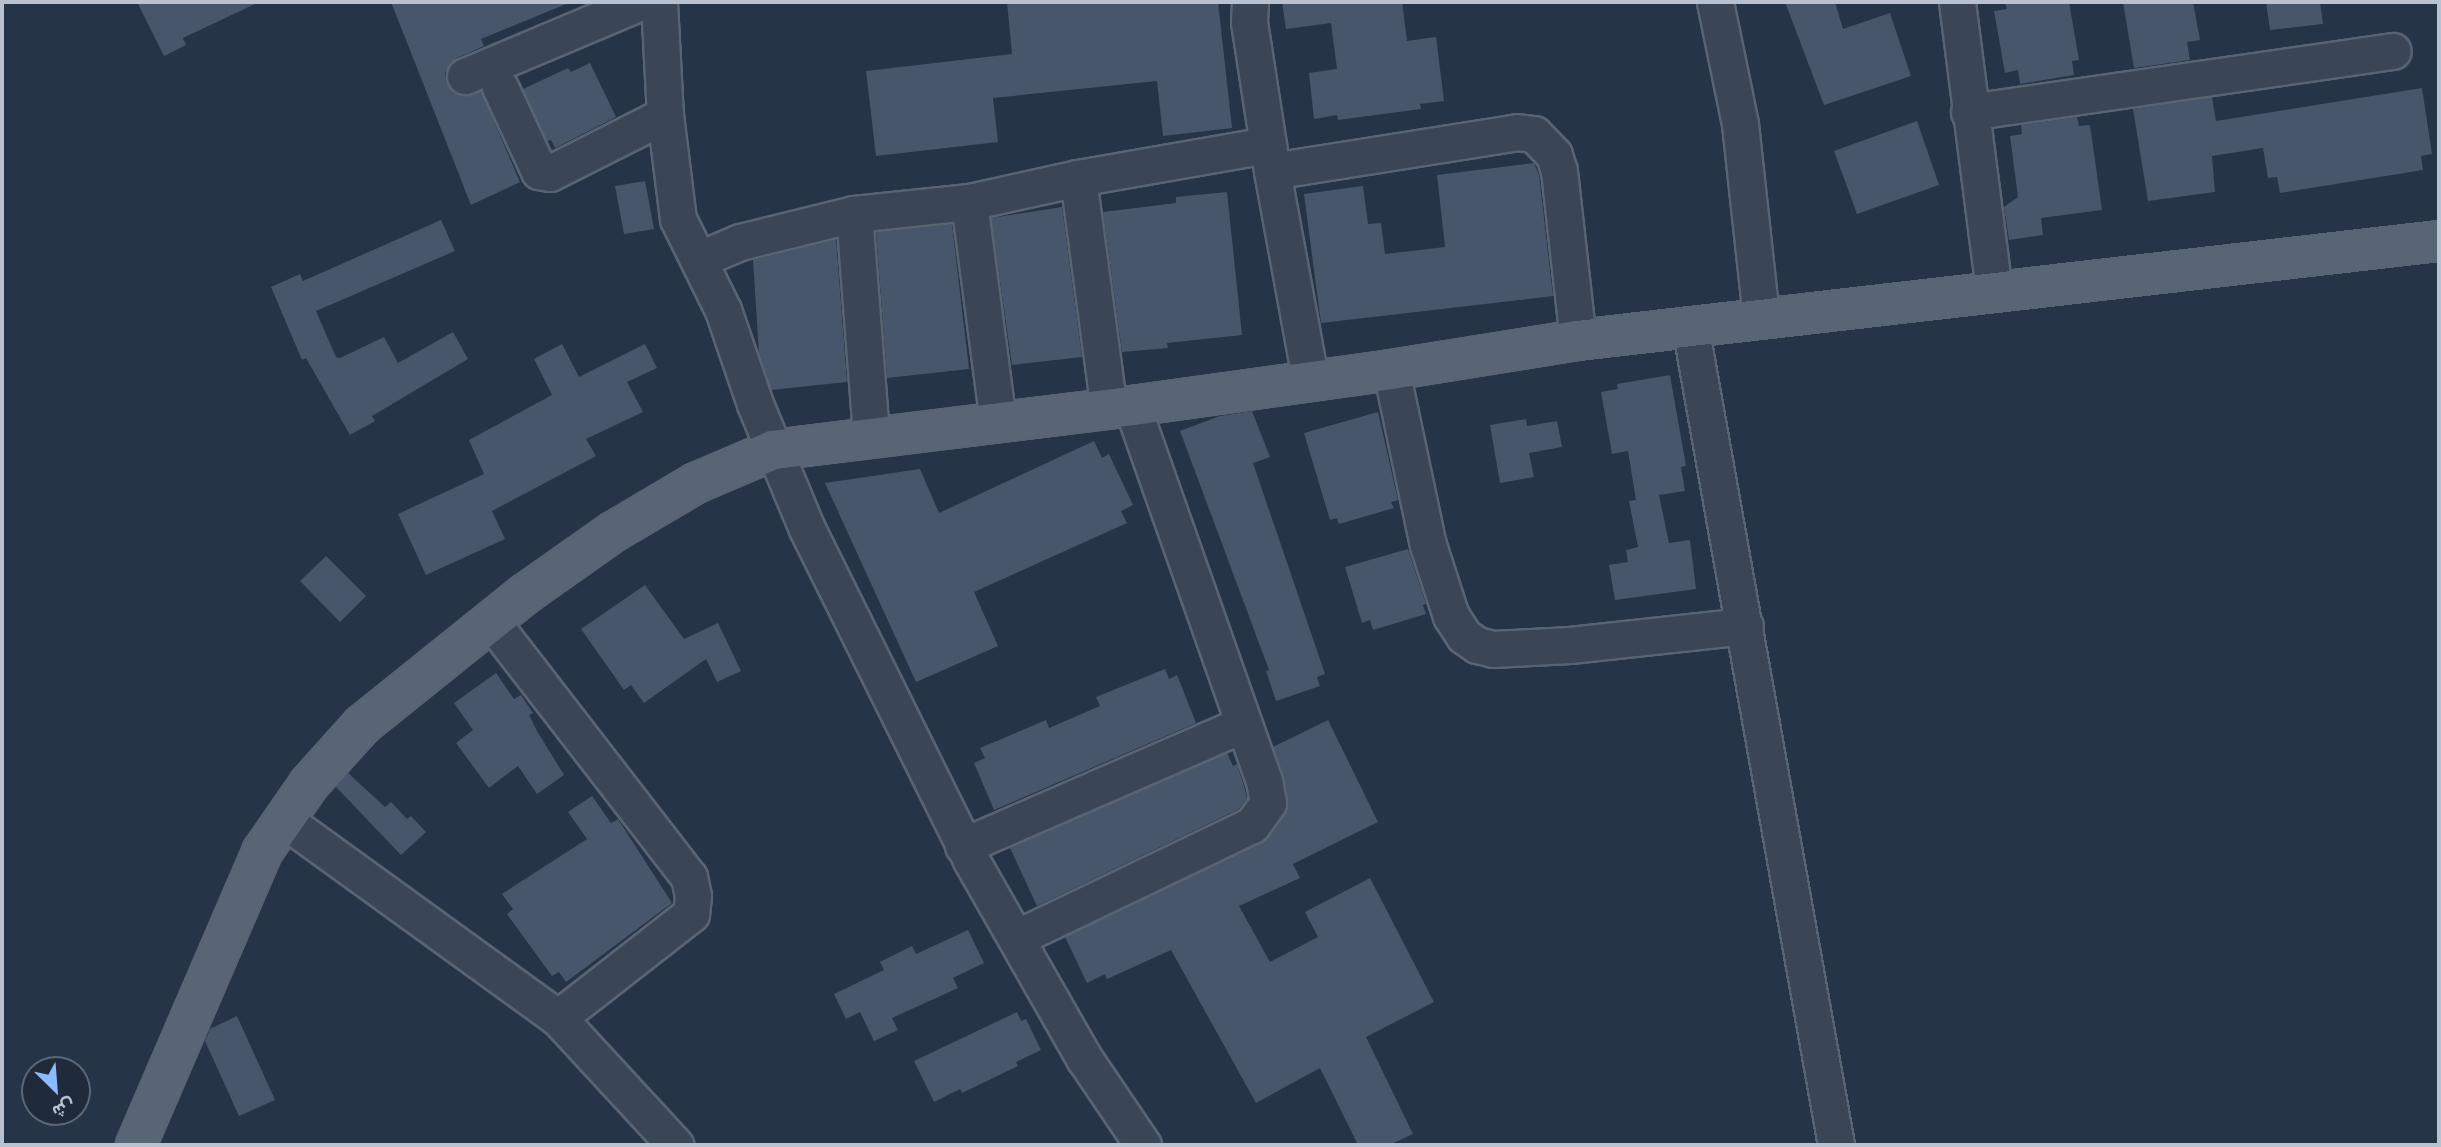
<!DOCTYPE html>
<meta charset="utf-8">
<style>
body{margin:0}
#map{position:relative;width:2441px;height:1147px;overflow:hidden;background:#253446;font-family:Inter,Vazirmatn,sans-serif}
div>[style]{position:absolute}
.building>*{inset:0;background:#47566b}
.roads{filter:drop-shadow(2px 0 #596473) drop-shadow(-2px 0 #596473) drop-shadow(0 2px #596473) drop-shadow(0 -2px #596473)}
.minor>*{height:35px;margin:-17.5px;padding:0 17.5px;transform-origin:17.5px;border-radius:17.5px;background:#3a4655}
.major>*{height:38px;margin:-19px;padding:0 19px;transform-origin:19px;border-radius:19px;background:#586575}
span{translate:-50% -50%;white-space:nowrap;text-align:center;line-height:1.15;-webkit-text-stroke:5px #1f2b3b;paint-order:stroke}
.frame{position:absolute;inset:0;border:4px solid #b8c1cf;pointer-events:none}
.north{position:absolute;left:21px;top:1056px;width:70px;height:70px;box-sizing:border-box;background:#1f2b3b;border:2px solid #5c6776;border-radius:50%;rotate:155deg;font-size:19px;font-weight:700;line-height:28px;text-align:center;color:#b8c1cf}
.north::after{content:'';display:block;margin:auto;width:24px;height:32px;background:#8dbaff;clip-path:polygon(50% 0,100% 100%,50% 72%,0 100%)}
</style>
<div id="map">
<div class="building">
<div style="clip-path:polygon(137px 2px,259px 2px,183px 38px,186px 45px,164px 56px)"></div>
<div style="clip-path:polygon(391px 2px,571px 2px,481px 39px,484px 46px,457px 58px,445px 73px,446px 83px,453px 92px,463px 96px,481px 91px,520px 182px,471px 205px)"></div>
<div style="clip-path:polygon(1007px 2px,1218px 2px,1232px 128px,1163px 136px,1157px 81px,993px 98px,998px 142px,876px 156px,866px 71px,1012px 54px)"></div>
<div style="clip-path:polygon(1282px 2px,1402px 2px,1407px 41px,1436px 37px,1444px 101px,1420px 104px,1421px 109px,1338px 120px,1337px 115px,1314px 119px,1309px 73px,1337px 69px,1331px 23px,1286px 29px)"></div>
<div style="clip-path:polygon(1785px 2px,1835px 2px,1843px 29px,1890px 13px,1911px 76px,1824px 105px)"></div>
<div style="clip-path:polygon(2005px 2px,2069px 2px,2079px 60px,2072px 61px,2074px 75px,2020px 84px,2018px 70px,2005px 73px,1994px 11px,2007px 9px)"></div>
<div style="clip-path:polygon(2123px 2px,2193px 2px,2200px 40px,2187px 42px,2190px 60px,2134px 68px)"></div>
<div style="clip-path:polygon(2266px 2px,2320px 2px,2323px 24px,2270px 30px)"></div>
<div style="clip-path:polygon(590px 63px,616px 117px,555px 148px,551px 140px,547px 141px,523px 89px,568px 68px,571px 72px)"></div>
<div style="clip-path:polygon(2422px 88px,2432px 154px,2421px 156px,2423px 170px,2280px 193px,2277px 177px,2268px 178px,2263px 148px,2212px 156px,2215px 192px,2148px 201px,2133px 109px,2212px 97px,2216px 121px)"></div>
<div style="clip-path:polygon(2077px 117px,2079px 126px,2090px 125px,2102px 210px,2041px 218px,2043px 235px,2009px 240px,2004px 207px,2018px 197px,2010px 136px,2022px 134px,2021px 125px)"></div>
<div style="clip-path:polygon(1917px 121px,1939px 185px,1857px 214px,1834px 151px)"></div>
<div style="clip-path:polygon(1534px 163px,1539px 175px,1553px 296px,1321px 323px,1304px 194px,1363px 186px,1368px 224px,1381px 223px,1385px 254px,1445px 247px,1437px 175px)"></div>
<div style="clip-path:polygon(645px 181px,654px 229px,624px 234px,615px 186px)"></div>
<div style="clip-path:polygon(1227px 192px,1242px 335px,1167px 343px,1168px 348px,1122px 352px,1103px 212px,1176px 203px,1176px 197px)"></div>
<div style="clip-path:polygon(1062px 207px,1082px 357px,1012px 365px,991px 218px)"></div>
<div style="clip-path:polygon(441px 220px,455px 251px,316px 311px,336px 357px,340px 358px,384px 337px,398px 363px,453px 332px,468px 359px,372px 416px,375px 421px,350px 435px,306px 358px,302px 360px,271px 287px,300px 274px,303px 281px)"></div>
<div style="clip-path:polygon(952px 224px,969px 369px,887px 378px,876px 232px)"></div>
<div style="clip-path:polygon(836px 239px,847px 382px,771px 390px,759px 353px,753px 260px)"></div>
<div style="clip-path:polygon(562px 344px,579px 377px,645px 344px,657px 368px,627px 382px,643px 412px,586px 439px,596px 456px,492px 511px,505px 539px,426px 575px,398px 514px,484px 474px,469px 440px,552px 395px,534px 359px)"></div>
<div style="clip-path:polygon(1670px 375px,1686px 466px,1681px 467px,1685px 491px,1659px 495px,1669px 543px,1690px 540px,1696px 589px,1615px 600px,1609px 565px,1628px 562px,1626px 550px,1638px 547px,1629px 501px,1636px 500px,1628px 451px,1612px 454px,1601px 392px,1618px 389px,1617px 384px)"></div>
<div style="clip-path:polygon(1252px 411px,1270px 457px,1253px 463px,1325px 674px,1317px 677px,1320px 686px,1276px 701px,1266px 671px,1269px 670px,1180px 431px,1220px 416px)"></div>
<div style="clip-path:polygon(1378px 412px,1398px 500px,1391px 502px,1394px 508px,1339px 524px,1337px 518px,1330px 520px,1304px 433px)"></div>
<div style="clip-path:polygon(1526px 419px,1527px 426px,1557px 421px,1562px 447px,1529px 453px,1534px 477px,1500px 483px,1490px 425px)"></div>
<div style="clip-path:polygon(1094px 441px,1102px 458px,1109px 454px,1133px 505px,1121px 511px,1127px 523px,974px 592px,998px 646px,916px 682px,825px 483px,920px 469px,939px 513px)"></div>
<div style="clip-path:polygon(1408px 549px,1426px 604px,1423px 605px,1426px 614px,1373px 630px,1370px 620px,1362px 623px,1345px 567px)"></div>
<div style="clip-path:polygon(326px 556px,366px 596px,340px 622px,300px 581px)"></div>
<div style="clip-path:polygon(645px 585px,684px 639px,718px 623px,741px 671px,717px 682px,706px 659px,644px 703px,631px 685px,624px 690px,581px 629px)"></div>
<div style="clip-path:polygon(1165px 669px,1169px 679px,1177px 675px,1196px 723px,994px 810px,974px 763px,985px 758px,980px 748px,1046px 720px,1049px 728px,1100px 706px,1096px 697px)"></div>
<div style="clip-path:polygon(496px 673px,514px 699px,521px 695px,533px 713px,529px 715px,537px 731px,564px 775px,537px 794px,518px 766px,489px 788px,456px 743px,473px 730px,454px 703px)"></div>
<div style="clip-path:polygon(1328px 720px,1378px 822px,1293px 864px,1300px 878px,1239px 906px,1270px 962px,1318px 937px,1305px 912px,1370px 878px,1434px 1002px,1366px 1037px,1413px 1134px,1389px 1145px,1358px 1145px,1320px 1068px,1256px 1103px,1171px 950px,1107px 979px,1105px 974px,1087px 983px,1065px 937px,1261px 843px,1288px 807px,1284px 777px,1273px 747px)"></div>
<div style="clip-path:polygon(1227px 753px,1233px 766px,1237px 764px,1244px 786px,1247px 798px,1239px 809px,1037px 906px,1010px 848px)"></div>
<div style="clip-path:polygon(348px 773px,385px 807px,391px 802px,407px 819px,411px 816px,426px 832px,401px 855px,336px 787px)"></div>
<div style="clip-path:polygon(592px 796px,611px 823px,618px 819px,672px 903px,566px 982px,559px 972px,552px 976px,507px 914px,513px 909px,502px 894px,587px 839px,568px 812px)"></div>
<div style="clip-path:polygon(968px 930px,984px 963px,953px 978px,958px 988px,892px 1018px,898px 1030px,874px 1041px,860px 1012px,846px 1019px,834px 994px,884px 970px,880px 962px,912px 946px,916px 954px)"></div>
<div style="clip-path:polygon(1017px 1012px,1021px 1021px,1026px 1019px,1041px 1050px,1016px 1062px,1018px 1066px,962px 1093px,960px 1089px,934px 1102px,914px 1061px)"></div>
<div style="clip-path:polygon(237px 1016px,275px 1100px,239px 1116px,205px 1041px,210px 1029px)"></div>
</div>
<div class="roads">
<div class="minor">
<div style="left:659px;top:2px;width:113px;rotate:87deg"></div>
<div style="left:665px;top:115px;width:105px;rotate:82.9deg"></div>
<div style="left:678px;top:219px;width:102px;rotate:63.7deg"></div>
<div style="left:723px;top:310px;width:99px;rotate:71.2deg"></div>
<div style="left:755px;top:404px;width:135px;rotate:67.4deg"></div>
<div style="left:807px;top:529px;width:369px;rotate:63.6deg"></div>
<div style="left:971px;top:860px;width:228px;rotate:60.3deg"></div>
<div style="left:1084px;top:1058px;width:105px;rotate:55.9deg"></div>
<div style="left:1250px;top:2px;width:20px;rotate:93deg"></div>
<div style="left:1249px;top:22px;width:151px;rotate:81.2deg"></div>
<div style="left:1272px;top:171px;width:211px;rotate:79.6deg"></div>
<div style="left:1715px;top:2px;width:125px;rotate:78.4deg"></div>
<div style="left:1740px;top:124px;width:195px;rotate:83.8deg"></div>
<div style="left:1957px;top:2px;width:291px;rotate:82.7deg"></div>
<div style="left:465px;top:76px;width:191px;rotate:-22.8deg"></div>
<div style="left:500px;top:87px;width:93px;rotate:65.1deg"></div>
<div style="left:539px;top:171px;width:11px;rotate:10deg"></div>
<div style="left:550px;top:173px;width:129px;rotate:-26.8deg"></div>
<div style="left:1969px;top:112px;width:428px;rotate:-8.2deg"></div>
<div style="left:1272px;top:171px;width:248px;rotate:-9deg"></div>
<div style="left:1517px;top:132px;width:17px;rotate:7deg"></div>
<div style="left:1534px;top:134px;width:29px;rotate:46deg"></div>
<div style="left:1554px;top:155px;width:17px;rotate:73deg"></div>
<div style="left:1559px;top:171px;width:170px;rotate:83.6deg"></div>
<div style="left:1078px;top:178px;width:233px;rotate:82.4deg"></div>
<div style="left:969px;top:202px;width:221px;rotate:82.5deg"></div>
<div style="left:854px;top:214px;width:224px;rotate:85.6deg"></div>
<div style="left:700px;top:259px;width:43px;rotate:-23deg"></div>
<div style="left:740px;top:242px;width:117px;rotate:-13.8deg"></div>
<div style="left:854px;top:214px;width:116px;rotate:-6deg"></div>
<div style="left:969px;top:202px;width:112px;rotate:-12.4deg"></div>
<div style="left:1078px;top:178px;width:193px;rotate:-9.9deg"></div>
<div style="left:1690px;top:326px;width:832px;rotate:79.89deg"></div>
<div style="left:1391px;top:370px;width:179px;rotate:78.1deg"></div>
<div style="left:1428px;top:545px;width:75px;rotate:72.1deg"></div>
<div style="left:1451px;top:616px;width:24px;rotate:57deg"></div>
<div style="left:1464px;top:636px;width:16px;rotate:35deg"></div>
<div style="left:1477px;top:645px;width:16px;rotate:14deg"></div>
<div style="left:1493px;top:649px;width:77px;rotate:-3deg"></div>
<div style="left:1570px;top:645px;width:176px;rotate:-6.2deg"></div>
<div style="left:491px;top:621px;width:324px;rotate:52.3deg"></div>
<div style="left:689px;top:877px;width:19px;rotate:78deg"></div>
<div style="left:693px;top:896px;width:18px;rotate:96deg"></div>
<div style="left:691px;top:914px;width:169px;rotate:142deg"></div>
<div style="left:283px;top:819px;width:339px;rotate:35.9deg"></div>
<div style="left:558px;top:1018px;width:173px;rotate:47.3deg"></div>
<div style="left:963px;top:846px;width:306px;rotate:-23.5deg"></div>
<div style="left:1016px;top:938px;width:262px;rotate:-25.6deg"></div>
<div style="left:1252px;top:825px;width:27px;rotate:-54deg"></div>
<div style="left:1268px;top:803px;width:22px;rotate:-100deg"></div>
<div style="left:1264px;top:781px;width:398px;rotate:-109.4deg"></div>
</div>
<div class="major">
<div style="left:136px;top:1145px;width:319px;rotate:-66.7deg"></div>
<div style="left:262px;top:852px;width:83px;rotate:-55.3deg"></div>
<div style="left:309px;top:784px;width:79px;rotate:-48.1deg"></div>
<div style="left:362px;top:725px;width:209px;rotate:-38.8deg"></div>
<div style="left:525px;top:594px;width:108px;rotate:-35.2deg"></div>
<div style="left:613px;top:532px;width:96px;rotate:-30.6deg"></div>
<div style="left:696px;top:483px;width:84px;rotate:-23.2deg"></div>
<div style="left:773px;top:450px;width:362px;rotate:-7deg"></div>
<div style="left:1132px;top:406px;width:261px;rotate:-7.9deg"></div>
<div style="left:1391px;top:370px;width:189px;rotate:-9.1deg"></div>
<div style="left:1578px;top:340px;width:867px;rotate:-6.56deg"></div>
</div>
</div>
<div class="frame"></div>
<div class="north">ش</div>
</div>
